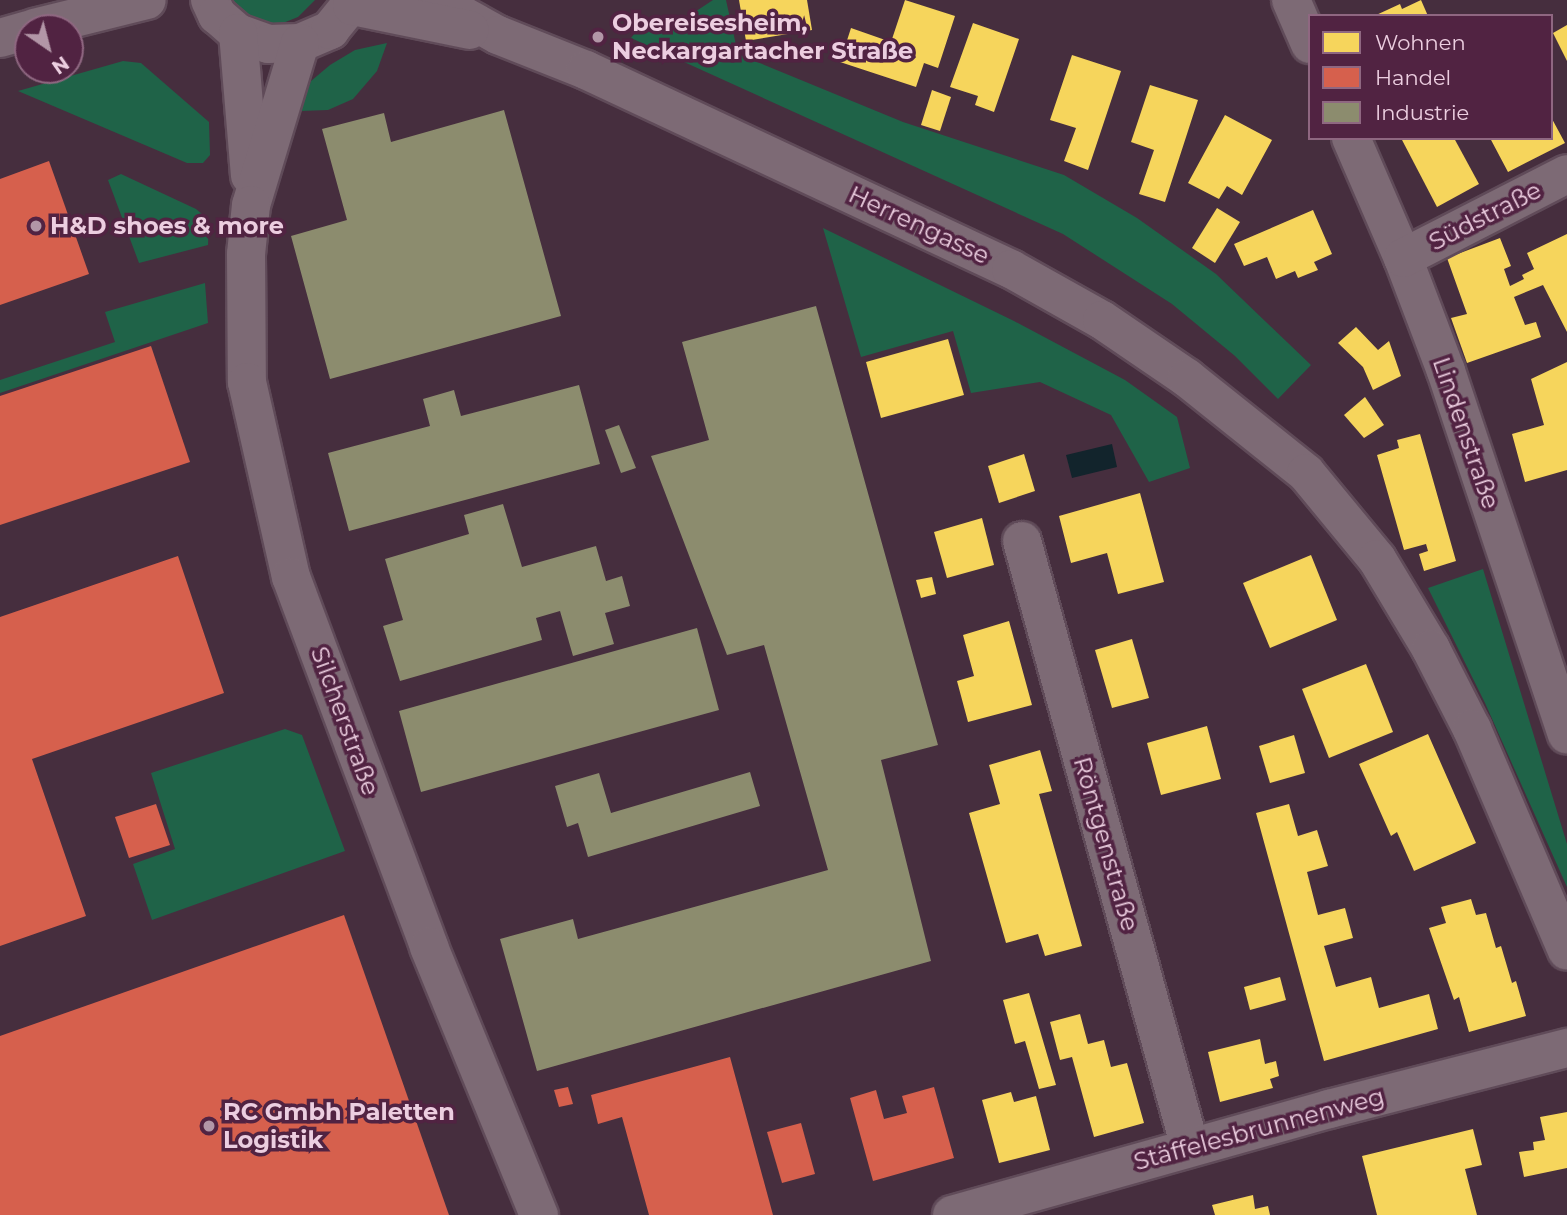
<!DOCTYPE html>
<meta charset="utf-8">
<style>
body{margin:0}
#map{position:relative;width:1567px;height:1215px;overflow:hidden;background:#462e3e;font-family:Montserrat,sans-serif}
div>[style]{position:absolute}
.green>*{inset:0;background:#1f6348}
.water>*{inset:0;background:#12242c}
.homes>*{inset:0;background:#f6d55c}
.shops>*{inset:0;background:#d6604d}
.industry>*{inset:0;background:#8c8c6e}
.roads{filter:drop-shadow(2px 0 #604b59) drop-shadow(-2px 0 #604b59) drop-shadow(0 2px #604b59) drop-shadow(0 -2px #604b59)}
.minor>*{height:38px;margin:-19px;padding:0 19px;transform-origin:19px;border-radius:19px;background:#7d6a75}
.dots>*{width:19px;height:19px;translate:-50% -50%;box-sizing:border-box;border:4px solid #512342;border-radius:50%}
span{translate:-50% -50%;white-space:nowrap;text-align:center;line-height:1.15;-webkit-text-stroke:7px #512342;paint-order:stroke}
.poi-label{font-size:24px;color:#eccee0;font-weight:700}
.left{translate:0 -50%;text-align:left}
.street-label{font-size:24px;color:#eccee0}
.legend{position:absolute;left:1308px;top:14px;width:245px;height:126px;box-sizing:border-box;background:#512342;border:2px solid #8f6781;margin:0;padding:9px 12px;list-style:none;font-size:21px;color:#eccee0}
.legend li{display:flex;align-items:center;gap:14px;height:35px}
.legend b{width:35px;border:2px solid #8f6781}
.north{position:absolute;left:14px;top:14px;width:70px;height:70px;box-sizing:border-box;background:#512342;border:2px solid #8f6781;border-radius:50%;rotate:145deg;font-size:19px;font-weight:700;line-height:28px;text-align:center;color:#eccee0}
.north::after{content:'';display:block;margin:auto;width:24px;height:32px;background:#b296a7;clip-path:polygon(50% 0,100% 100%,50% 72%,0 100%)}
</style>
<div id="map">
<div class="green">
<div style="clip-path:polygon(224px 0,315px 0,298px 17px,278px 25px,255px 24px)"></div>
<div style="clip-path:polygon(713px 0,726px 0,738px 54px,903px 122px,1064px 175px,1137px 218px,1216px 274px,1311px 365px,1278px 399px,1235px 356px,1172px 304px,1063px 234px,631px 38px,647px 18px,669px 29px)"></div>
<div style="clip-path:polygon(387px 43px,377px 71px,353px 99px,328px 110px,300px 111px,311px 81px,330px 65px,355px 50px)"></div>
<div style="clip-path:polygon(123px 61px,141px 63px,209px 122px,210px 155px,203px 163px,187px 163px,18px 91px)"></div>
<div style="clip-path:polygon(121px 174px,196px 209px,209px 220px,208px 245px,139px 263px,108px 180px)"></div>
<div style="clip-path:polygon(823px 228px,1014px 321px,1125px 380px,1177px 417px,1190px 468px,1149px 482px,1111px 415px,1040px 382px,971px 393px,953px 331px,861px 357px)"></div>
<div style="clip-path:polygon(205px 283px,208px 323px,0 393px,0 380px,115px 342px,105px 312px)"></div>
<div style="clip-path:polygon(1483px 569px,1567px 844px,1567px 887px,1485px 703px,1428px 588px)"></div>
<div style="clip-path:polygon(285px 729px,302px 735px,345px 851px,152px 920px,133px 864px,175px 849px,151px 773px)"></div>
</div>
<div class="water">
<div style="clip-path:polygon(1112px 444px,1117px 467px,1072px 478px,1066px 455px)"></div>
</div>
<div class="homes">
<div style="clip-path:polygon(739px 0,807px 0,812px 30px,746px 41px)"></div>
<div style="clip-path:polygon(905px 0,955px 16px,938px 68px,924px 63px,916px 87px,840px 62px,851px 28px,891px 42px)"></div>
<div style="clip-path:polygon(1421px 0,1428px 16px,1374px 16px,1400px 4px,1402px 9px)"></div>
<div style="clip-path:polygon(973px 23px,1019px 39px,994px 112px,975px 105px,978px 96px,950px 87px)"></div>
<div style="clip-path:polygon(1567px 25px,1567px 61px,1553px 33px)"></div>
<div style="clip-path:polygon(1072px 55px,1121px 71px,1088px 170px,1064px 161px,1076px 128px,1050px 120px)"></div>
<div style="clip-path:polygon(1150px 85px,1198px 100px,1165px 202px,1139px 194px,1154px 150px,1131px 142px)"></div>
<div style="clip-path:polygon(932px 90px,951px 97px,940px 131px,921px 125px)"></div>
<div style="clip-path:polygon(1225px 115px,1272px 140px,1242px 195px,1227px 186px,1219px 199px,1188px 183px)"></div>
<div style="clip-path:polygon(1551px 117px,1565px 143px,1508px 172px,1490px 138px,1551px 138px)"></div>
<div style="clip-path:polygon(1401px 138px,1454px 138px,1479px 184px,1437px 207px)"></div>
<div style="clip-path:polygon(1217px 208px,1240px 222px,1215px 263px,1192px 248px)"></div>
<div style="clip-path:polygon(1313px 210px,1332px 254px,1314px 262px,1318px 270px,1298px 278px,1295px 271px,1276px 279px,1267px 257px,1244px 266px,1234px 244px)"></div>
<div style="clip-path:polygon(1567px 234px,1567px 332px,1543px 285px,1514px 297px,1525px 325px,1536px 322px,1541px 337px,1467px 363px,1451px 318px,1467px 314px,1447px 258px,1500px 238px,1511px 266px,1504px 269px,1510px 286px,1524px 279px,1522px 275px,1534px 269px,1527px 253px)"></div>
<div style="clip-path:polygon(1356px 327px,1378px 350px,1389px 341px,1401px 376px,1373px 390px,1363px 367px,1338px 343px)"></div>
<div style="clip-path:polygon(948px 339px,964px 395px,881px 418px,866px 362px)"></div>
<div style="clip-path:polygon(1567px 362px,1567px 470px,1525px 482px,1512px 434px,1544px 425px,1531px 379px)"></div>
<div style="clip-path:polygon(1365px 397px,1384px 425px,1364px 438px,1344px 415px)"></div>
<div style="clip-path:polygon(1420px 434px,1456px 561px,1424px 571px,1419px 554px,1428px 551px,1426px 544px,1404px 550px,1377px 455px,1399px 448px,1397px 440px)"></div>
<div style="clip-path:polygon(1024px 454px,1035px 491px,999px 503px,988px 466px)"></div>
<div style="clip-path:polygon(1140px 493px,1164px 582px,1118px 594px,1107px 553px,1071px 563px,1059px 516px)"></div>
<div style="clip-path:polygon(982px 518px,994px 565px,947px 578px,934px 532px)"></div>
<div style="clip-path:polygon(1311px 555px,1337px 620px,1270px 648px,1243px 583px)"></div>
<div style="clip-path:polygon(932px 577px,936px 594px,921px 598px,916px 580px)"></div>
<div style="clip-path:polygon(1009px 621px,1032px 705px,968px 722px,957px 681px,974px 676px,963px 635px)"></div>
<div style="clip-path:polygon(1132px 639px,1149px 698px,1112px 708px,1095px 650px)"></div>
<div style="clip-path:polygon(1366px 664px,1393px 732px,1329px 758px,1302px 689px)"></div>
<div style="clip-path:polygon(1207px 726px,1221px 779px,1161px 795px,1147px 743px)"></div>
<div style="clip-path:polygon(1428px 734px,1476px 843px,1414px 871px,1397px 832px,1391px 836px,1359px 764px)"></div>
<div style="clip-path:polygon(1294px 735px,1305px 773px,1270px 783px,1259px 746px)"></div>
<div style="clip-path:polygon(1040px 750px,1052px 791px,1039px 794px,1082px 946px,1045px 956px,1038px 934px,1006px 943px,969px 813px,1000px 804px,989px 765px)"></div>
<div style="clip-path:polygon(1289px 804px,1298px 836px,1317px 830px,1328px 866px,1307px 872px,1318px 915px,1345px 908px,1353px 938px,1324px 946px,1336px 987px,1371px 977px,1379px 1008px,1429px 994px,1438px 1029px,1324px 1061px,1256px 813px)"></div>
<div style="clip-path:polygon(1471px 899px,1476px 915px,1486px 913px,1496px 948px,1501px 946px,1512px 983px,1516px 981px,1526px 1016px,1469px 1032px,1459px 997px,1454px 1000px,1429px 928px,1446px 923px,1441px 907px)"></div>
<div style="clip-path:polygon(1280px 977px,1286px 1000px,1250px 1010px,1244px 987px)"></div>
<div style="clip-path:polygon(1029px 993px,1056px 1085px,1039px 1089px,1025px 1041px,1015px 1044px,1003px 1000px)"></div>
<div style="clip-path:polygon(1080px 1014px,1088px 1044px,1104px 1040px,1111px 1067px,1127px 1063px,1144px 1123px,1094px 1137px,1072px 1057px,1060px 1060px,1050px 1022px)"></div>
<div style="clip-path:polygon(1260px 1039px,1265px 1064px,1276px 1061px,1279px 1076px,1270px 1079px,1273px 1088px,1220px 1102px,1208px 1052px)"></div>
<div style="clip-path:polygon(1011px 1092px,1014px 1102px,1036px 1096px,1050px 1150px,999px 1163px,982px 1100px)"></div>
<div style="clip-path:polygon(1567px 1112px,1567px 1168px,1524px 1177px,1519px 1152px,1534px 1150px,1533px 1142px,1545px 1140px,1540px 1117px)"></div>
<div style="clip-path:polygon(1473px 1129px,1482px 1165px,1465px 1169px,1477px 1215px,1377px 1215px,1362px 1156px)"></div>
<div style="clip-path:polygon(1253px 1195px,1255px 1209px,1268px 1206px,1270px 1215px,1215px 1215px,1212px 1205px)"></div>
</div>
<div class="shops">
<div style="clip-path:polygon(49px 161px,89px 274px,0 305px,0 179px)"></div>
<div style="clip-path:polygon(151px 346px,190px 462px,0 525px,0 396px)"></div>
<div style="clip-path:polygon(178px 556px,224px 693px,32px 759px,86px 916px,0 946px,0 617px)"></div>
<div style="clip-path:polygon(156px 804px,170px 845px,129px 858px,115px 817px)"></div>
<div style="clip-path:polygon(344px 915px,449px 1215px,0 1215px,0 1036px)"></div>
<div style="clip-path:polygon(730px 1057px,773px 1215px,649px 1215px,622px 1117px,598px 1124px,591px 1095px)"></div>
<div style="clip-path:polygon(568px 1087px,573px 1104px,559px 1107px,554px 1090px)"></div>
<div style="clip-path:polygon(934px 1087px,954px 1158px,873px 1181px,850px 1098px,876px 1090px,884px 1119px,907px 1113px,902px 1096px)"></div>
<div style="clip-path:polygon(801px 1123px,815px 1174px,782px 1183px,767px 1132px)"></div>
</div>
<div class="industry">
<div style="clip-path:polygon(504px 110px,561px 316px,330px 379px,291px 236px,347px 220px,322px 129px,384px 113px,391px 142px)"></div>
<div style="clip-path:polygon(816px 306px,938px 745px,881px 760px,931px 961px,537px 1071px,500px 939px,573px 919px,578px 939px,828px 870px,764px 645px,727px 655px,651px 456px,709px 440px,682px 342px)"></div>
<div style="clip-path:polygon(579px 385px,600px 464px,349px 531px,328px 453px,430px 426px,423px 399px,454px 390px,461px 416px)"></div>
<div style="clip-path:polygon(619px 425px,636px 468px,621px 473px,605px 430px)"></div>
<div style="clip-path:polygon(503px 504px,522px 567px,596px 546px,606px 581px,622px 576px,630px 606px,605px 613px,614px 644px,573px 656px,560px 611px,536px 618px,542px 640px,400px 681px,383px 626px,403px 620px,385px 559px,469px 534px,464px 515px)"></div>
<div style="clip-path:polygon(697px 628px,719px 710px,421px 792px,399px 711px)"></div>
<div style="clip-path:polygon(750px 772px,760px 806px,588px 857px,578px 823px,567px 827px,555px 786px,599px 773px,611px 813px)"></div>
</div>
<div class="roads">
<div class="minor">
<div style="left:210px;top:0;width:17px;rotate:65deg"></div>
<div style="left:217px;top:15px;width:28px;rotate:41deg"></div>
<div style="left:238px;top:33px;width:32px;rotate:20deg"></div>
<div style="left:268px;top:44px;width:32px;rotate:-2deg"></div>
<div style="left:300px;top:43px;width:33px;rotate:-23deg"></div>
<div style="left:330px;top:30px;width:38px;rotate:-51deg"></div>
<div style="left:435px;top:0;width:72px;rotate:29.1deg"></div>
<div style="left:498px;top:35px;width:95px;rotate:21.7deg"></div>
<div style="left:586px;top:70px;width:469px;rotate:25.1deg"></div>
<div style="left:1011px;top:269px;width:104px;rotate:29.3deg"></div>
<div style="left:1102px;top:320px;width:103px;rotate:34.3deg"></div>
<div style="left:1187px;top:378px;width:152px;rotate:38.6deg"></div>
<div style="left:1306px;top:473px;width:112px;rotate:50.5deg"></div>
<div style="left:1377px;top:559px;width:105px;rotate:59deg"></div>
<div style="left:1431px;top:649px;width:90px;rotate:62.9deg"></div>
<div style="left:1472px;top:729px;width:241px;rotate:66.8deg"></div>
<div style="left:1291px;top:0;width:48px;rotate:66.6deg"></div>
<div style="left:352px;top:6px;width:120px;rotate:11.5deg"></div>
<div style="left:34px;top:28px;width:116px;rotate:-13.9deg"></div>
<div style="left:238px;top:33px;width:143px;rotate:85.2deg"></div>
<div style="left:0;top:38px;width:29px;rotate:-16deg"></div>
<div style="left:300px;top:43px;width:169px;rotate:106.8deg"></div>
<div style="left:251px;top:205px;width:49px;rotate:95.8deg"></div>
<div style="left:246px;top:254px;width:128px;rotate:89.6deg"></div>
<div style="left:247px;top:382px;width:200px;rotate:77.3deg"></div>
<div style="left:291px;top:577px;width:395px;rotate:69.5deg"></div>
<div style="left:429px;top:947px;width:290px;rotate:67.7deg"></div>
<div style="left:1351px;top:138px;width:131px;rotate:66.6deg"></div>
<div style="left:1403px;top:258px;width:121px;rotate:69.2deg"></div>
<div style="left:1446px;top:371px;width:383px;rotate:71.6deg"></div>
<div style="left:1403px;top:258px;width:184px;rotate:-27.1deg"></div>
<div style="left:1022px;top:541px;width:629px;rotate:74.51deg"></div>
<div style="left:952px;top:1215px;width:392px;rotate:-15.7deg"></div>
<div style="left:1329px;top:1109px;width:246px;rotate:-14.4deg"></div>
</div>
</div>
<div class="dots">
<div style="left:598px;top:37px;background:#b296a7"></div>
<div style="left:36px;top:226px;background:#b296a7"></div>
<div style="left:209px;top:1126px;background:#b296a7"></div>
</div>
<div class="poi-label">
<span class="left" style="left:612px;top:37px">Obereisesheim,<br>Neckargartacher Straße</span>
<span class="left" style="left:50px;top:226px">H&amp;D shoes &amp; more</span>
<span class="left" style="left:223px;top:1126px">RC Gmbh Paletten<br>Logistik</span>
</div>
<div class="street-label">
<span style="left:1485px;top:216px;rotate:-27deg">Südstraße</span>
<span style="left:919px;top:225px;rotate:25deg">Herrengasse</span>
<span style="left:1466px;top:433px;rotate:71deg">Lindenstraße</span>
<span style="left:345px;top:721px;rotate:70deg">Silcherstraße</span>
<span style="left:1106px;top:844px;rotate:74deg">Röntgenstraße</span>
<span style="left:1259px;top:1129px;rotate:-15deg">Stäffelesbrunnenweg</span>
</div>
<ul class="legend">
<li><b style="height:19px;background:#f6d55c"></b>Wohnen</li>
<li><b style="height:19px;background:#d6604d"></b>Handel</li>
<li><b style="height:19px;background:#8c8c6e"></b>Industrie</li>
</ul>
<div class="north">N</div>
</div>
